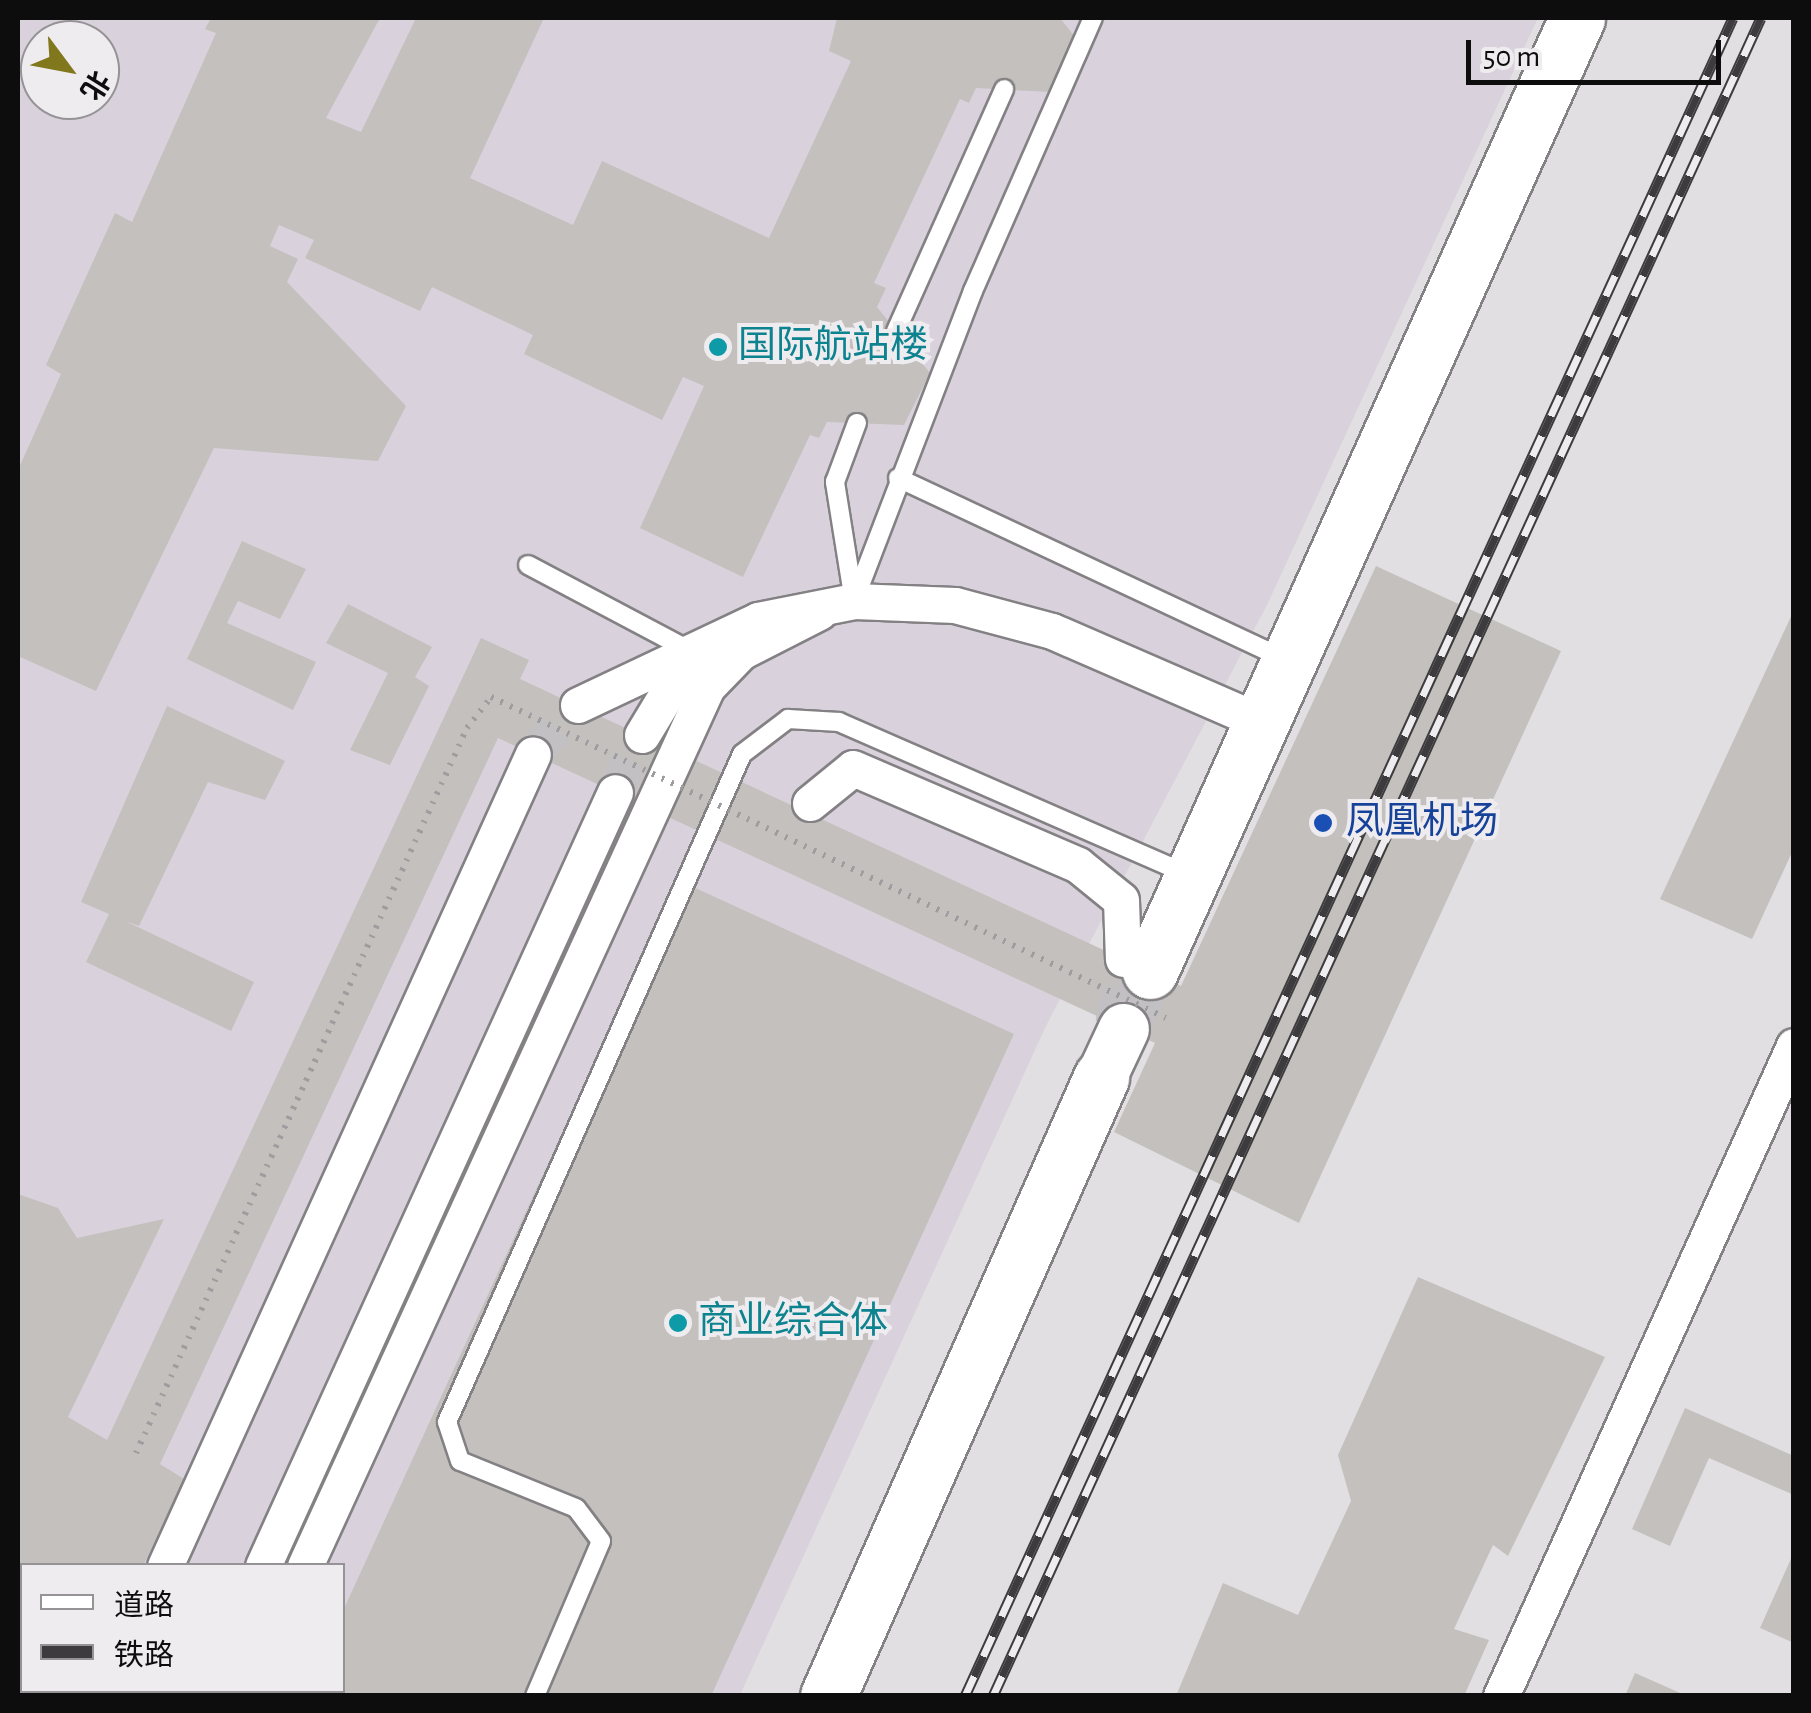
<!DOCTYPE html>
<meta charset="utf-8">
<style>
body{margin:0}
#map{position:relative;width:1811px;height:1713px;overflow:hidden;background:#e2dfe3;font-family:"Alegreya Sans","Noto Sans SC",sans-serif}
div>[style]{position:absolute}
.built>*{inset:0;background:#d9d2dc}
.building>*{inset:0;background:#c3c0bd}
.minor-tunnel>*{height:35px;margin-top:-17.5px;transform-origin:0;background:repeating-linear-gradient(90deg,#c2c0c3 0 35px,transparent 0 53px)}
.secondary-tunnel>*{height:50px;margin-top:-25px;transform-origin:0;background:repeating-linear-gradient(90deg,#c2c0c3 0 50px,transparent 0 75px)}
.roads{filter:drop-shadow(2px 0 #848184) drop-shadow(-2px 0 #848184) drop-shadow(0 2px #848184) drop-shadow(0 -2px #848184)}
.service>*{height:18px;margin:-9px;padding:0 9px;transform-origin:9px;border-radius:9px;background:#fff}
.minor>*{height:35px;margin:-17.5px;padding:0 17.5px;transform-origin:17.5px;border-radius:17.5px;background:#fff}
.secondary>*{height:50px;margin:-25px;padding:0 25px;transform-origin:25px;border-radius:25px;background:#fff}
.primary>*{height:55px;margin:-27.5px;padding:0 27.5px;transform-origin:27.5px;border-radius:27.5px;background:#fff}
.rail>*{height:11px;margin-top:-5.5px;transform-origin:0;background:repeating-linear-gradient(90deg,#efecf0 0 22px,#3d3b3d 0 44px);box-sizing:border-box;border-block:2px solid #3d3b3d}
.path-bridge>*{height:6px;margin-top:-3px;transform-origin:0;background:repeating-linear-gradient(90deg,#9f9c9f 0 2.5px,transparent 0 10.5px)}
.dots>*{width:28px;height:28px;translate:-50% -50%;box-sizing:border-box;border:5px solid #efecf0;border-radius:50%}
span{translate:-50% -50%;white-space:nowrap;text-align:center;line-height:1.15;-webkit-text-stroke:8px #efecf0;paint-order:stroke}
.culture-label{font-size:38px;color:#0d838f}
.left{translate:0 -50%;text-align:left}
.transit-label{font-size:38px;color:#164399}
.frame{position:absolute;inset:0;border:20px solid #0e0d0e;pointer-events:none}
.legend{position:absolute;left:20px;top:1563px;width:325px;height:130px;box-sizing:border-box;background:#efecf0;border:2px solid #959396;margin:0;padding:12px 18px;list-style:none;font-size:30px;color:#0e0d0e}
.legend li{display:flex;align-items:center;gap:20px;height:50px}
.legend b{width:50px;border:2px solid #959396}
.north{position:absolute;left:20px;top:20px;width:100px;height:100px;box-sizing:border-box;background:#efecf0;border:2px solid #959396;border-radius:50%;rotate:122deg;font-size:28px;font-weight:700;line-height:40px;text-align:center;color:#0e0d0e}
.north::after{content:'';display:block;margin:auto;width:35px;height:45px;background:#81781d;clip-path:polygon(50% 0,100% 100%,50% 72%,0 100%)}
.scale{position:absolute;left:1466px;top:40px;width:255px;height:45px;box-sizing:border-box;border:5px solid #0e0d0e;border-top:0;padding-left:12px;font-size:30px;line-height:35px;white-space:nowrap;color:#0e0d0e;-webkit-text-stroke:8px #efecf0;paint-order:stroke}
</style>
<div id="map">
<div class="built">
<div style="clip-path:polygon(evenodd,18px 18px,1538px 18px,1267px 605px,1046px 1026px,740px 1695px,18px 1695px,18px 18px,40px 40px,100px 40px,100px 100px,40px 100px,40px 40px,18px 18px,22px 1566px,342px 1566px,342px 1690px,22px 1690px,22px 1566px)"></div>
</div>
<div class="building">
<div style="clip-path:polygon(211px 18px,380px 18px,326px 118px,361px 132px,416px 18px,544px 18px,470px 178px,573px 225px,602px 161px,769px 238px,851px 61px,829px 51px,837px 18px,1060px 18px,1079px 42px,1051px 92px,976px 88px,969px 103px,960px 99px,874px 283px,886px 288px,877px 307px,930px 373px,904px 425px,827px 422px,819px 438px,810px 435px,743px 577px,640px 528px,704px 386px,683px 377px,662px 420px,524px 354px,533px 335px,432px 287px,420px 311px,305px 258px,314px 240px,279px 225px,270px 246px,298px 259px,287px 282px,406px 406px,378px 461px,214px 448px,96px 691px,18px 656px,18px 470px,61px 374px,46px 365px,115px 213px,132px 222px,216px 33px,205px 29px)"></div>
<div style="clip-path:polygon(242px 541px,306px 569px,280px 619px,238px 601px,227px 623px,316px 662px,293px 710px,187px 659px)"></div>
<div style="clip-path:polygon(1376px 566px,1561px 651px,1299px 1223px,1114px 1132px,1155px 1043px,498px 738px,160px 1464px,184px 1479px,143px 1566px,22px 1566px,22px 1690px,82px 1696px,18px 1696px,18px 1194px,58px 1208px,77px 1238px,164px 1219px,68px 1417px,107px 1440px,481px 638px,529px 660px,520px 679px,1181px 986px)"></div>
<div style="clip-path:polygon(348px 604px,432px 647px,415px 677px,429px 686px,390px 765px,350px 750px,388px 673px,326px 643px)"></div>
<div style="clip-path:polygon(1794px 610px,1794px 848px,1752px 939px,1660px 899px)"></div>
<div style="clip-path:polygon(167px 706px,285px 761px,265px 800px,208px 782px,139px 926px,125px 921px,254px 982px,231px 1031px,86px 962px,109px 914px,81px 902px)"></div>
<div style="clip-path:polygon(678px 880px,1014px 1034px,711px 1696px,304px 1696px,342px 1690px,342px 1613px)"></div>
<div style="clip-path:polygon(1418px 1277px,1605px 1357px,1508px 1556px,1493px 1545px,1454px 1629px,1489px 1640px,1464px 1696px,1176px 1696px,1223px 1583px,1298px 1615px,1351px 1501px,1338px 1455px)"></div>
<div style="clip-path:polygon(1685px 1408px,1794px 1456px,1794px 1495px,1709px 1458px,1670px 1546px,1632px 1529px)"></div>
<div style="clip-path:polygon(1794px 1552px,1794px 1643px,1760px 1628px)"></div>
<div style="clip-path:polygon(1635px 1673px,1687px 1696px,1625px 1696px)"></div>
</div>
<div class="minor-tunnel">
<div style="left:533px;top:754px;width:67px;rotate:-47.4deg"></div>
<div style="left:615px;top:792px;width:63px;rotate:-64.7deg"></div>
<div style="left:1113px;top:1023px;width:65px;rotate:-81.1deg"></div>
</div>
<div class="secondary-tunnel">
<div style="left:1124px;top:1029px;width:64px;rotate:-65.9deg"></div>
</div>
<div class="roads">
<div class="service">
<div style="left:896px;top:331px;width:265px;rotate:-65.9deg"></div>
<div style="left:898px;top:478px;width:424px;rotate:25.1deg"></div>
<div style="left:528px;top:565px;width:186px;rotate:27.9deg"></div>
<div style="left:854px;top:601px;width:332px;rotate:-69deg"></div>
<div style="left:973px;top:291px;width:298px;rotate:-66.3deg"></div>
<div style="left:854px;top:601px;width:121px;rotate:-99.1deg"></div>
<div style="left:835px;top:482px;width:63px;rotate:-69.6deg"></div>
<div style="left:535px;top:1696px;width:168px;rotate:-66.9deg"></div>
<div style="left:601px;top:1541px;width:41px;rotate:-127.1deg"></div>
<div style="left:576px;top:1508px;width:125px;rotate:-157.9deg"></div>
<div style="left:460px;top:1461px;width:41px;rotate:-108.4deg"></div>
<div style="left:447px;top:1422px;width:730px;rotate:-66.17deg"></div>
<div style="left:742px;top:754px;width:58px;rotate:-37.3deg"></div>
<div style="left:788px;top:719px;width:51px;rotate:3.4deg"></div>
<div style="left:839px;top:722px;width:380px;rotate:23.6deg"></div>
</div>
<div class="minor">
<div style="left:578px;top:705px;width:199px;rotate:-25.3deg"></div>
<div style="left:758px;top:620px;width:98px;rotate:-11.2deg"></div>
<div style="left:854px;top:601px;width:101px;rotate:2.3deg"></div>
<div style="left:955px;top:605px;width:100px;rotate:15deg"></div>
<div style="left:1052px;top:631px;width:233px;rotate:23.5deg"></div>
<div style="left:642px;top:735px;width:97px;rotate:-58.9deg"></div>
<div style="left:810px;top:803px;width:55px;rotate:-39.1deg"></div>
<div style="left:853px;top:768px;width:245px;rotate:23.3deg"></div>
<div style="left:1078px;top:865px;width:55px;rotate:39.1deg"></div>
<div style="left:1121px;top:900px;width:59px;rotate:88.1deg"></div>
<div style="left:165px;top:1566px;width:891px;rotate:-65.62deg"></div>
<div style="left:263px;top:1566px;width:850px;rotate:-65.54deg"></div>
<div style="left:305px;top:1566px;width:967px;rotate:-65.42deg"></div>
<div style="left:707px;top:687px;width:49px;rotate:-45.8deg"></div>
<div style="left:741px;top:652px;width:88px;rotate:-27.1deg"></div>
<div style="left:107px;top:1696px;width:6px;rotate:-72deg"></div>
<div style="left:204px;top:1696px;width:6px;rotate:-72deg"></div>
<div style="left:246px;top:1696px;width:6px;rotate:-72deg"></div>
<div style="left:1501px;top:1696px;width:713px;rotate:-65.74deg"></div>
</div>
<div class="secondary">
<div style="left:1101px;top:1078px;width:54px;rotate:-64.9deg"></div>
</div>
<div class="primary">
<div style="left:1150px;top:971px;width:1044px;rotate:-65.86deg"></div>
<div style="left:828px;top:1696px;width:676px;rotate:-66.17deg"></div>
</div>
</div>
<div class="rail">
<div style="left:965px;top:1696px;width:1845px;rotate:-65.41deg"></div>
<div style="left:993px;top:1696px;width:1845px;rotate:-65.41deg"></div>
</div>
<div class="path-bridge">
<div style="left:136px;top:1453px;width:797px;rotate:-65.46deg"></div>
<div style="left:467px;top:728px;width:39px;rotate:-52deg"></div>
<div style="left:491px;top:697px;width:747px;rotate:25.43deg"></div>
</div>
<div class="dots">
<div style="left:718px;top:347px;background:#0f9aa8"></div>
<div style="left:1323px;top:823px;background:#1a4fb4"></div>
<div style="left:678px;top:1323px;background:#0f9aa8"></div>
</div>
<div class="culture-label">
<span class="left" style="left:738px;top:347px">国际航站楼</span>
<span class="left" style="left:698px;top:1323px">商业综合体</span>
</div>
<div class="transit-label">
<span class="left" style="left:1346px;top:823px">凤凰机场</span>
</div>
<div class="frame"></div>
<ul class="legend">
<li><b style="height:12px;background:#fff"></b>道路</li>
<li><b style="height:12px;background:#3d3b3d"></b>铁路</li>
</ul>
<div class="north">北</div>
<div class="scale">50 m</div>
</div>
